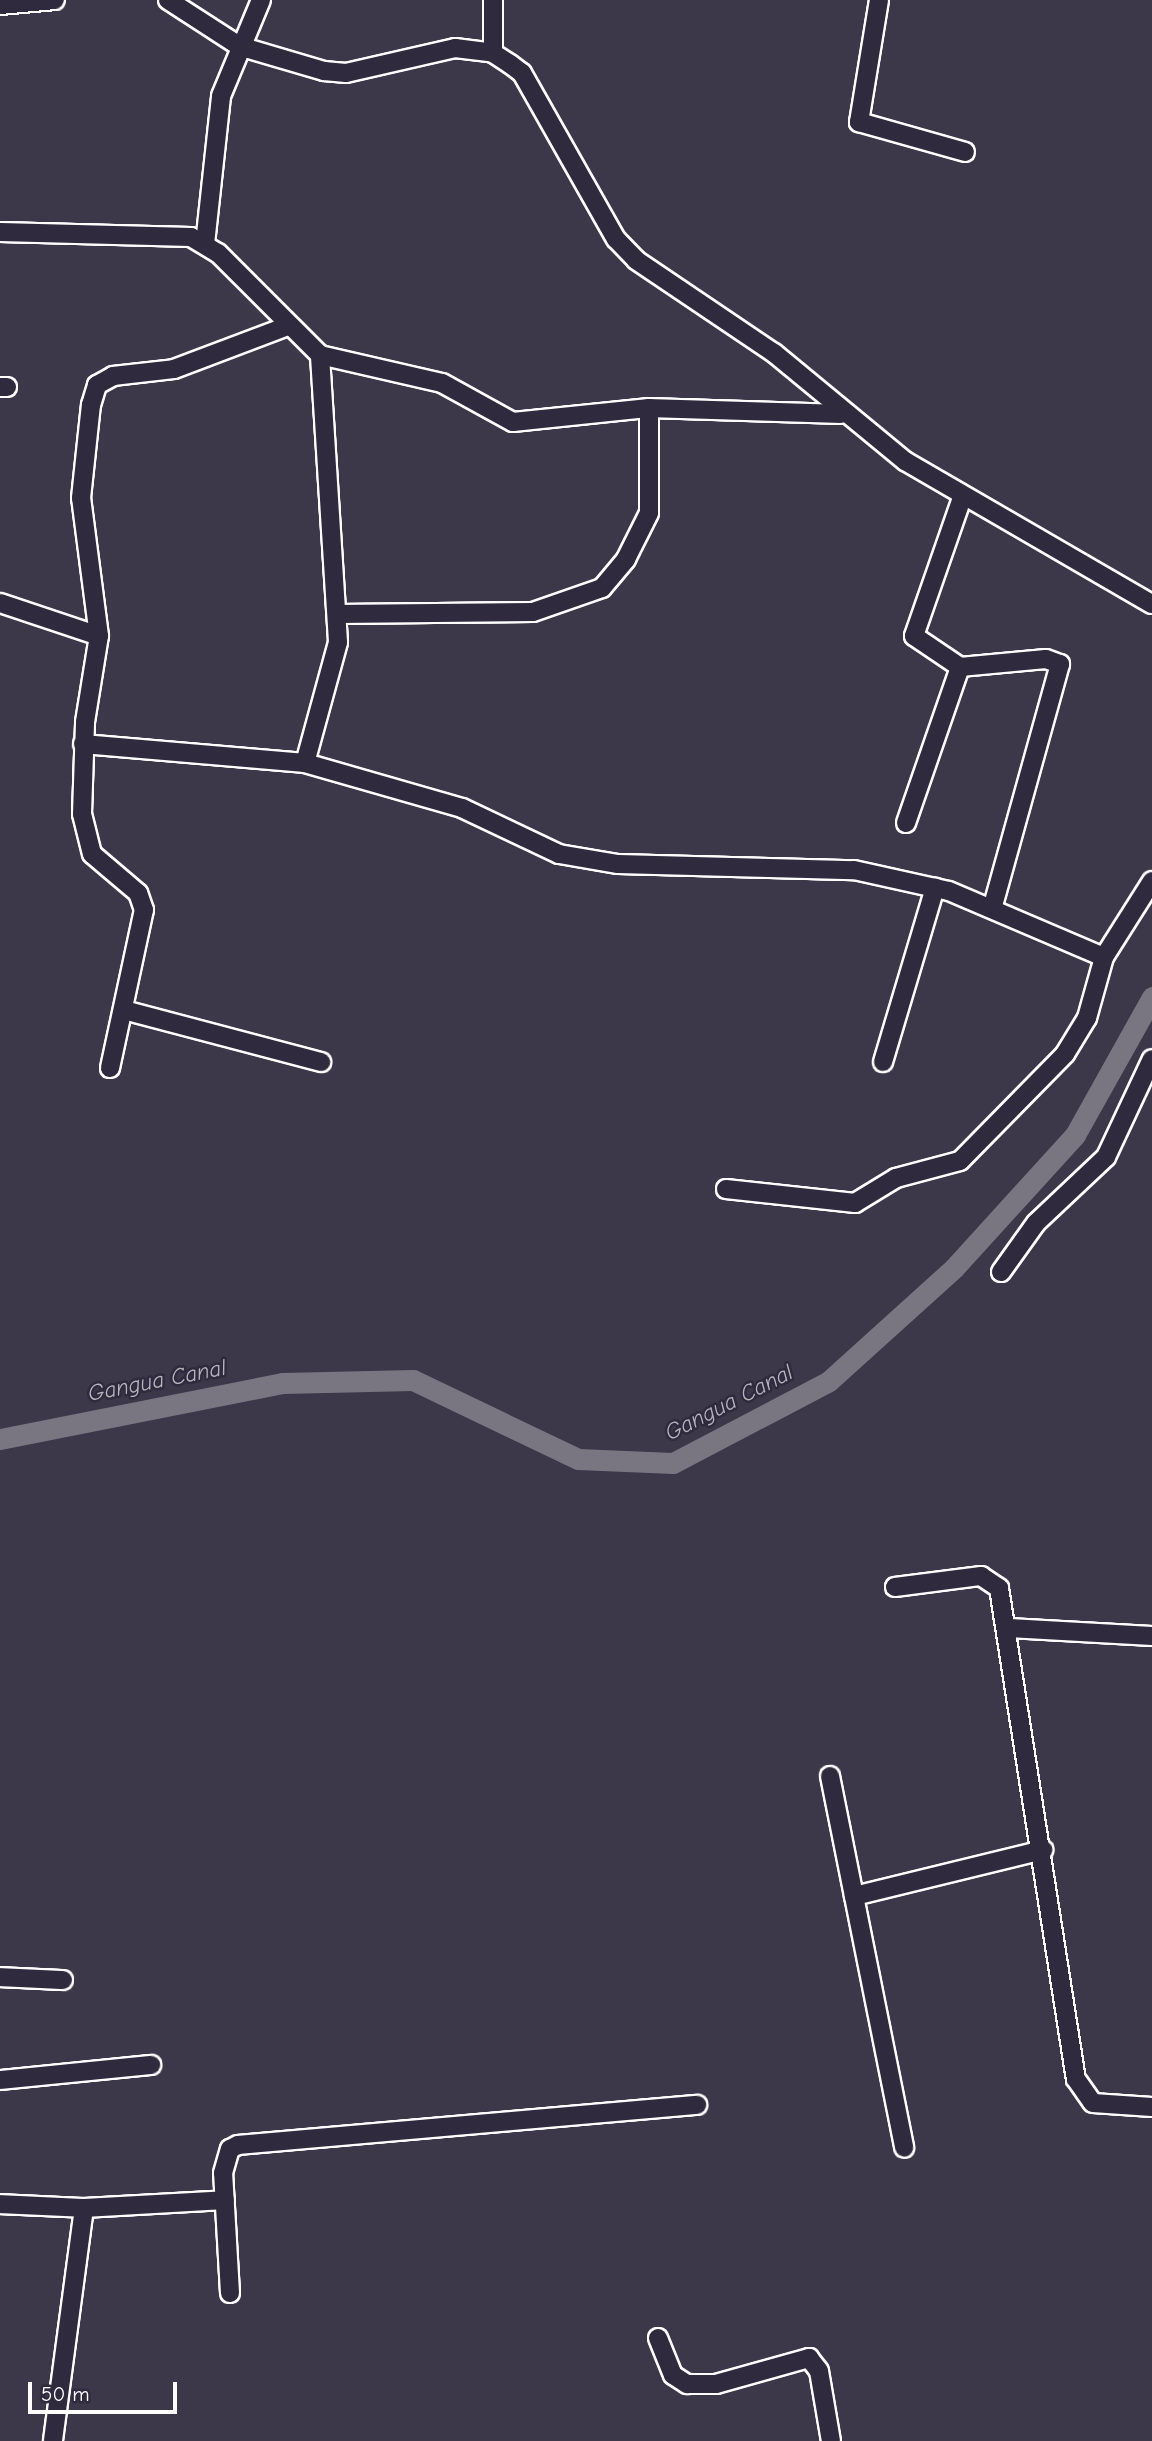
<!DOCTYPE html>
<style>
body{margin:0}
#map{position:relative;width:1152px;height:2441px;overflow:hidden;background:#3c3749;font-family:"Comic Neue",sans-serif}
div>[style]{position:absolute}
.canal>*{height:21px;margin:-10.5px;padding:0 10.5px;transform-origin:10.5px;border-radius:10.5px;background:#797682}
.roads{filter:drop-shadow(2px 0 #fff) drop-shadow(-2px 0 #fff) drop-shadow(0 2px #fff) drop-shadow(0 -2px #fff)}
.street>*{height:18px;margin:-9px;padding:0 9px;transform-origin:9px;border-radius:9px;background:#2f2a3d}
span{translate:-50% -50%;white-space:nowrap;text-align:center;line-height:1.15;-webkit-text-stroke:5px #2f2a3d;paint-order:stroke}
.water-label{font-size:23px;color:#b5b4ba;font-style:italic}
.scale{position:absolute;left:28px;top:2382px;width:149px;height:32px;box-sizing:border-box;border:4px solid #fff;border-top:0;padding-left:9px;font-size:21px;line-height:24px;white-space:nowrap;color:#fff;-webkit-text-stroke:5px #2f2a3d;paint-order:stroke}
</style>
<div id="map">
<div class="canal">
<div style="left:0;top:1439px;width:288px;rotate:-11.2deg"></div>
<div style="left:283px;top:1383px;width:130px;rotate:-1.3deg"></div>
<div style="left:413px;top:1380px;width:183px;rotate:25.6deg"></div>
<div style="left:578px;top:1459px;width:95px;rotate:2.4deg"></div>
<div style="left:673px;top:1463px;width:176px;rotate:-27.7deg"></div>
<div style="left:829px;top:1381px;width:169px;rotate:-42.1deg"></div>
<div style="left:954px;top:1268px;width:180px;rotate:-47.7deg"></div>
<div style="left:1075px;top:1135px;width:158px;rotate:-60.8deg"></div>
</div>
<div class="roads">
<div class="street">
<div style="left:168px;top:0;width:85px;rotate:32.9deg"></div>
<div style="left:239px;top:46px;width:89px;rotate:16.4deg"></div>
<div style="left:324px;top:71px;width:22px;rotate:5deg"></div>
<div style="left:346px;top:73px;width:112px;rotate:-12.9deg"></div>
<div style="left:455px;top:48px;width:38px;rotate:7deg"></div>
<div style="left:493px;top:53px;width:20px;rotate:33deg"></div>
<div style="left:510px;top:64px;width:15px;rotate:37deg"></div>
<div style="left:522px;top:73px;width:191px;rotate:60.5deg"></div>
<div style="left:616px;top:239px;width:29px;rotate:46deg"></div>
<div style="left:636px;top:260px;width:166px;rotate:34deg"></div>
<div style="left:774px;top:353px;width:170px;rotate:39.5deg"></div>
<div style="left:905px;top:461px;width:285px;rotate:30.1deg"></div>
<div style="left:879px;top:0;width:124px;rotate:99.3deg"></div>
<div style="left:859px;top:122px;width:110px;rotate:15.8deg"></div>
<div style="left:0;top:5px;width:55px;rotate:-5.2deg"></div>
<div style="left:493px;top:53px;width:53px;rotate:-90deg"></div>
<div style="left:0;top:232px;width:191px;rotate:1.5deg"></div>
<div style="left:191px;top:237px;width:31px;rotate:31deg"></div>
<div style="left:218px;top:253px;width:144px;rotate:45deg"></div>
<div style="left:320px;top:355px;width:125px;rotate:12.9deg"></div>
<div style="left:442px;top:383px;width:81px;rotate:28.8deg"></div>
<div style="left:513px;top:422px;width:137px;rotate:-5.9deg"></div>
<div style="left:649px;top:408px;width:192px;rotate:1.8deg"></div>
<div style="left:205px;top:244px;width:149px;rotate:-83.8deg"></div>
<div style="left:221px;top:96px;width:104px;rotate:-67.4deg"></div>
<div style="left:0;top:387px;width:7px"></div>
<div style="left:962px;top:498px;width:146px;rotate:109.2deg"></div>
<div style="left:914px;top:636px;width:55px;rotate:34deg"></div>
<div style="left:960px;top:667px;width:86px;rotate:-5.3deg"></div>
<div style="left:1046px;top:659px;width:15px;rotate:20deg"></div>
<div style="left:1060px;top:664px;width:254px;rotate:105.5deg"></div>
<div style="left:0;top:603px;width:104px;rotate:18.4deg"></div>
<div style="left:337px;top:614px;width:196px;rotate:-0.6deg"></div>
<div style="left:533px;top:612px;width:73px;rotate:-19.2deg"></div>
<div style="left:602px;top:588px;width:38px;rotate:-50deg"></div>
<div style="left:626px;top:559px;width:51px;rotate:-63.4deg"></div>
<div style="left:649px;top:513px;width:105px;rotate:-90deg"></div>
<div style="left:83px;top:744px;width:223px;rotate:4.9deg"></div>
<div style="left:305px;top:763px;width:163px;rotate:16deg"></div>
<div style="left:462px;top:808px;width:107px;rotate:25.4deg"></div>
<div style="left:559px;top:854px;width:60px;rotate:9.6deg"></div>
<div style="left:618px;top:864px;width:236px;rotate:1.5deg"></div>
<div style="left:854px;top:870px;width:97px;rotate:12.5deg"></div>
<div style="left:949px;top:891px;width:168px;rotate:23.1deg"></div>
<div style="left:305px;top:763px;width:125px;rotate:-74.7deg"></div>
<div style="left:338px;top:642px;width:288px;rotate:-93.6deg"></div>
<div style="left:906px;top:823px;width:165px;rotate:-70.9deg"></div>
<div style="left:124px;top:1010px;width:204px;rotate:14.8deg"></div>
<div style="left:883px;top:1062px;width:182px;rotate:-73.4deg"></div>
<div style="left:110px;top:1068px;width:162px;rotate:-77.9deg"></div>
<div style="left:144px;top:910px;width:18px;rotate:-109deg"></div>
<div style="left:138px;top:893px;width:60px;rotate:-139.7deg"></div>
<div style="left:92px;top:854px;width:41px;rotate:-104deg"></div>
<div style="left:82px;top:814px;width:92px;rotate:-88.1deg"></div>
<div style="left:85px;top:722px;width:87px;rotate:-80.8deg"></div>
<div style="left:99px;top:636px;width:139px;rotate:-97.4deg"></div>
<div style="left:81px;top:498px;width:94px;rotate:-83.9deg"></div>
<div style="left:91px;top:405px;width:21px;rotate:-73deg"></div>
<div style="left:97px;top:385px;width:18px;rotate:-29deg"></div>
<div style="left:113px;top:376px;width:61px;rotate:-6.5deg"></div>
<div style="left:174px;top:369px;width:122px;rotate:-20.7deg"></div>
<div style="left:726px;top:1189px;width:130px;rotate:6.2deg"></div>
<div style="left:855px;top:1203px;width:48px;rotate:-31.4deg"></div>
<div style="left:896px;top:1178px;width:66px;rotate:-14.9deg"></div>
<div style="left:960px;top:1161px;width:150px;rotate:-45.5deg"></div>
<div style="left:1065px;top:1054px;width:42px;rotate:-58.6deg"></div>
<div style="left:1087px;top:1018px;width:63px;rotate:-74.4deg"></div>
<div style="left:1104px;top:957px;width:90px;rotate:-57.7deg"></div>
<div style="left:1001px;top:1272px;width:60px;rotate:-54.5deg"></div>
<div style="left:1036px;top:1223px;width:96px;rotate:-43.3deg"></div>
<div style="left:1106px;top:1157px;width:108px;rotate:-64.9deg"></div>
<div style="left:895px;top:1587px;width:87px;rotate:-7.3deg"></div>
<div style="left:981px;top:1576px;width:22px;rotate:34deg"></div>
<div style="left:999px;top:1588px;width:497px;rotate:81.1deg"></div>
<div style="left:1076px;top:2079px;width:29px;rotate:55deg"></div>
<div style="left:1093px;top:2103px;width:59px;rotate:3.9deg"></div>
<div style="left:1009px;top:1628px;width:143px;rotate:3.2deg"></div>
<div style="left:830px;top:1776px;width:379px;rotate:78.7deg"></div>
<div style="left:854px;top:1896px;width:195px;rotate:-13.7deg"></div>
<div style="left:0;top:1977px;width:63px;rotate:2.7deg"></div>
<div style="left:0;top:2080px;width:152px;rotate:-5.7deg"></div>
<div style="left:0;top:2204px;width:84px;rotate:2.7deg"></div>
<div style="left:84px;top:2208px;width:235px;rotate:97.6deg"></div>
<div style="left:84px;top:2208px;width:141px;rotate:-3.2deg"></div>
<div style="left:230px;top:2293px;width:120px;rotate:-93.3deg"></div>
<div style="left:223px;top:2173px;width:25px;rotate:-74deg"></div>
<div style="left:230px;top:2149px;width:9px;rotate:-27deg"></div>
<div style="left:238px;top:2145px;width:461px;rotate:-5deg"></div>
<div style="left:658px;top:2338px;width:40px;rotate:68deg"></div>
<div style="left:673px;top:2375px;width:17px;rotate:33deg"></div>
<div style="left:687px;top:2384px;width:29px"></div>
<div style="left:716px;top:2384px;width:97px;rotate:-15.6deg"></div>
<div style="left:809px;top:2358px;width:16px;rotate:52deg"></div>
<div style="left:819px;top:2371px;width:71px;rotate:80.3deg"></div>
</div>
</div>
<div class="water-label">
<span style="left:157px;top:1381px;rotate:-11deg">Gangua Canal</span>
<span style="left:729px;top:1403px;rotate:-27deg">Gangua Canal</span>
</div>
<div class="scale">50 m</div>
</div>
